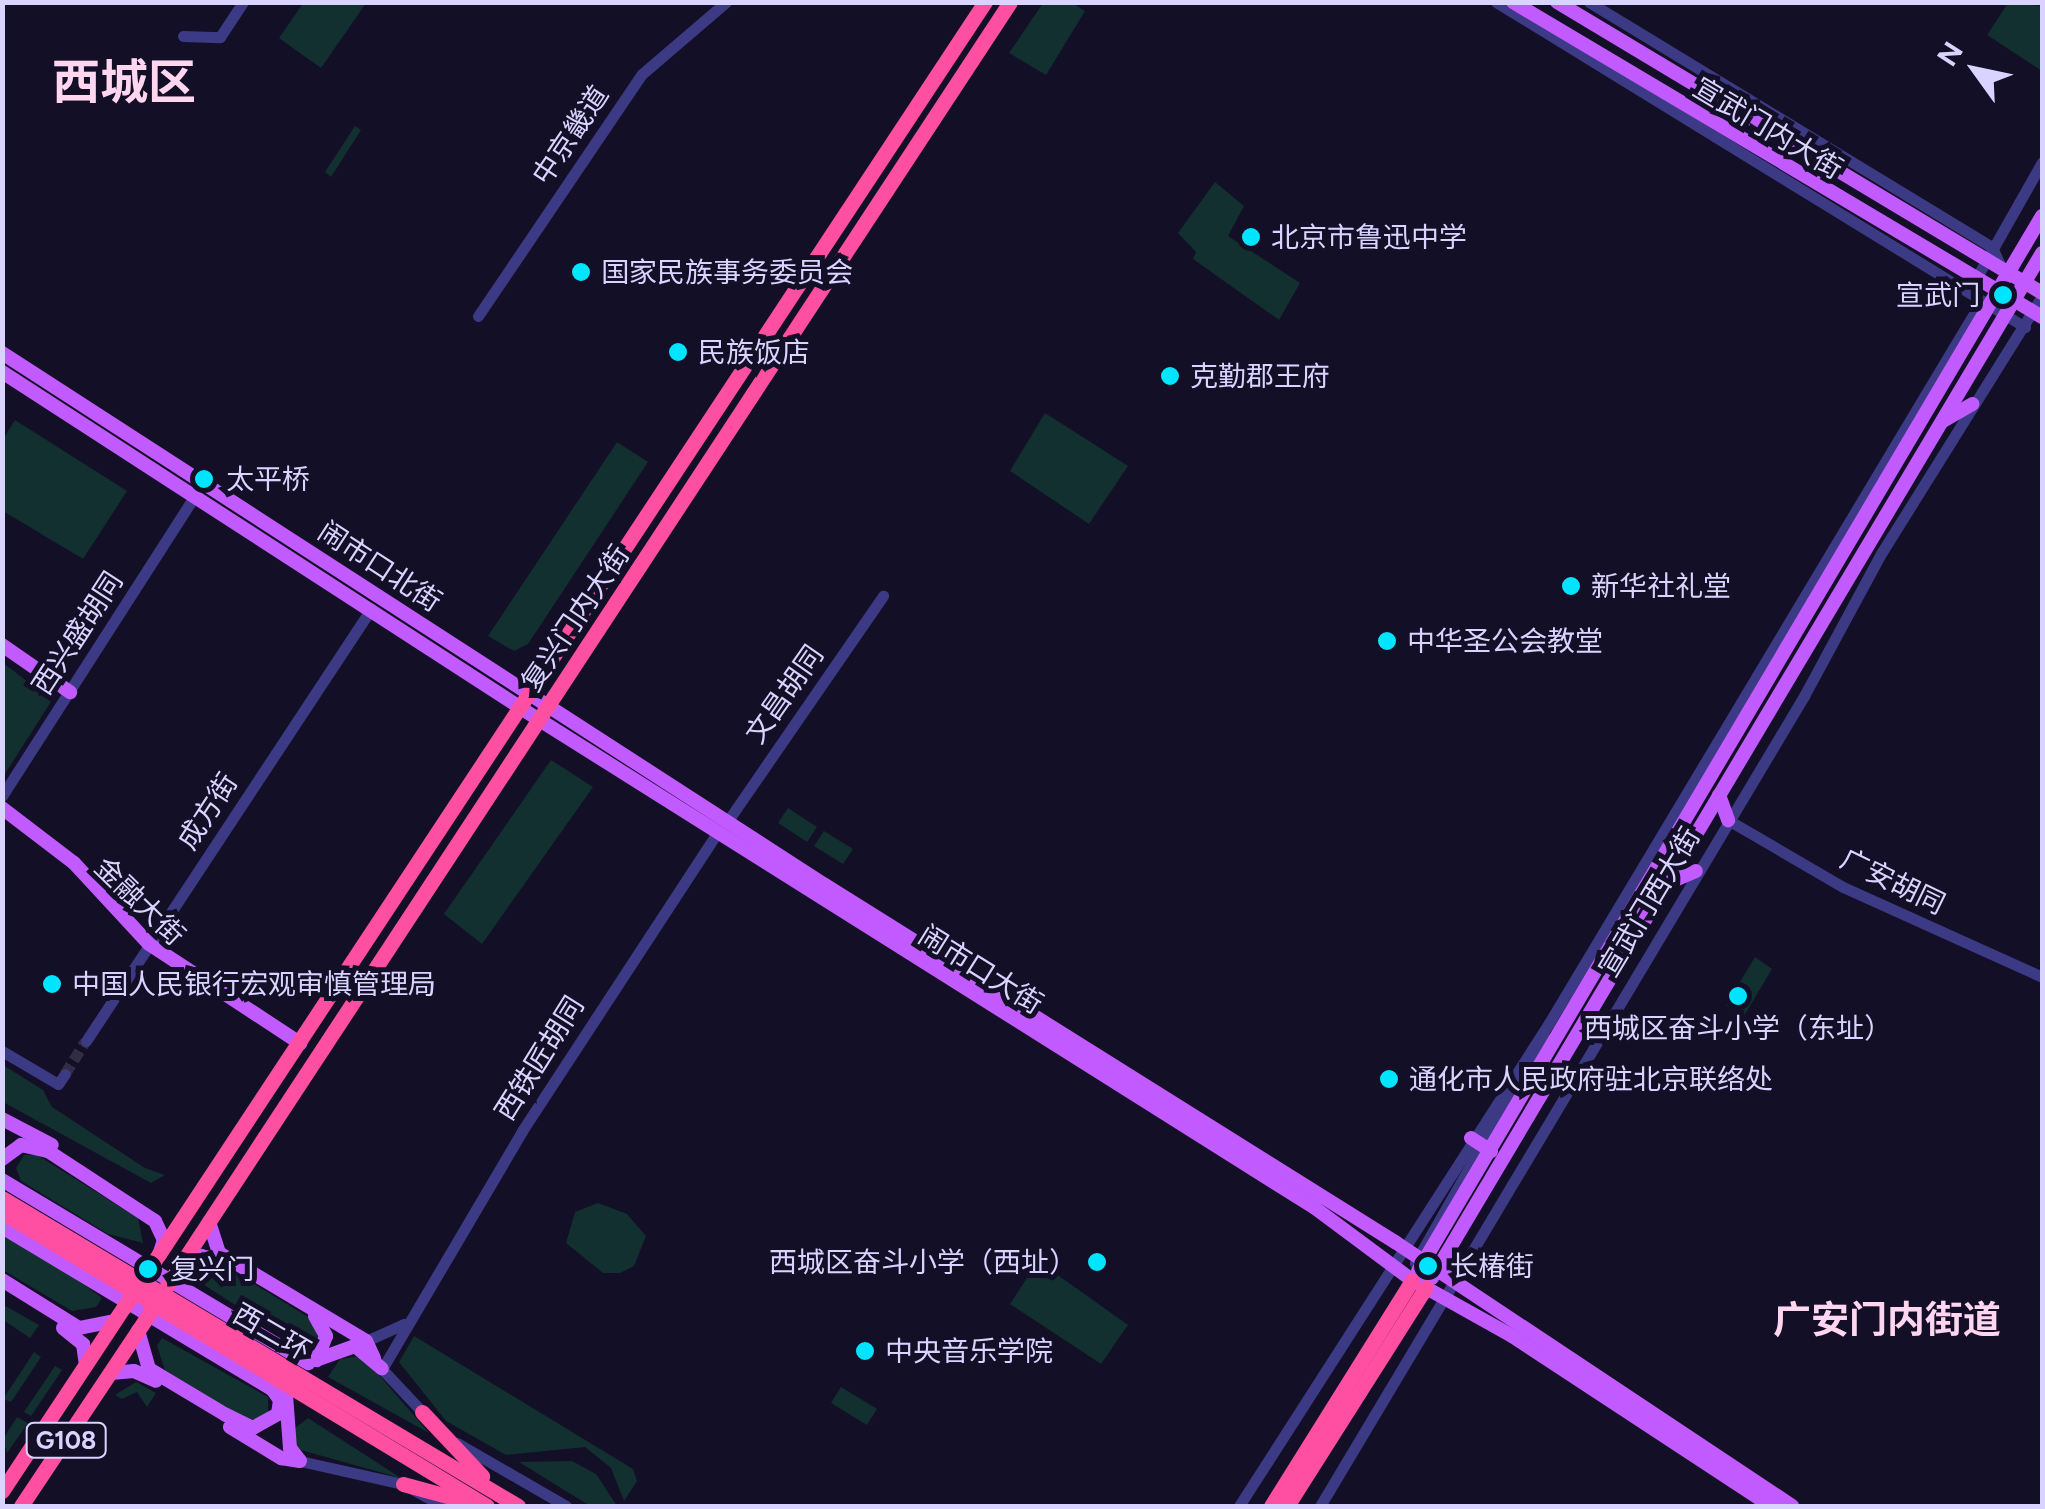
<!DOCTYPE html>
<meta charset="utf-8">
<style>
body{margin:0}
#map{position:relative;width:2045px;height:1509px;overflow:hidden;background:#130f26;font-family:Figtree,"Noto Sans SC",sans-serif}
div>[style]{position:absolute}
.green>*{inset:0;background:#12302f}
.minor-tunnel>*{height:11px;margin-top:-5.5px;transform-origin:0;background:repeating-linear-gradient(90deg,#312d47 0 11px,transparent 0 16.5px)}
.minor>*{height:11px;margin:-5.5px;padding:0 5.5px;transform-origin:5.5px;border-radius:5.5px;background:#3d3a85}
.major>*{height:14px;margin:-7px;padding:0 7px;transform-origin:7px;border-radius:7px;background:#c25bff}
.highway>*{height:15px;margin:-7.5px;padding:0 7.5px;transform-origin:7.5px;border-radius:7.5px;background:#ff4fa3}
.highway-bridge>*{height:15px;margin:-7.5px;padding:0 7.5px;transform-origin:7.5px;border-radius:7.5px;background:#ff4fa3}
.dots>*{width:28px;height:28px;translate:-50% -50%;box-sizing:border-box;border:5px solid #130f26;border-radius:50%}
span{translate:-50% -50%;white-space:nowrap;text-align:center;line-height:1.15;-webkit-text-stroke:10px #130f26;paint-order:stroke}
.shield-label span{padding:2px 8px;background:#130f26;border:2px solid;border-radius:8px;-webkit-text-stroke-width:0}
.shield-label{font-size:25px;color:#d9d4ff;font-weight:700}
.street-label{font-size:28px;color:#d9d4ff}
.poi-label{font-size:28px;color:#d9d4ff}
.left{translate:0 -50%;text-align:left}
.right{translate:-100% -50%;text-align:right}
.district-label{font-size:38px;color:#ffd6f0;font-weight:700}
.town-label{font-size:48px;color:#ffd6f0;font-weight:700}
.frame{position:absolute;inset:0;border:5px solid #d9d4ff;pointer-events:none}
.north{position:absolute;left:1925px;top:20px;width:100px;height:100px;-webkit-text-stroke:8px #130f26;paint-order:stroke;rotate:303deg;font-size:28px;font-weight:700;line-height:40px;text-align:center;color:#d9d4ff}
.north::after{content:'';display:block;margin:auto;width:35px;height:45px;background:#d9d4ff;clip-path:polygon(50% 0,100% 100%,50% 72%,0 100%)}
</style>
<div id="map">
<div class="green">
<div style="clip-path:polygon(304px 2px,366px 3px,321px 68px,279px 38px)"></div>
<div style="clip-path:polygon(1043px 3px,1072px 3px,1085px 11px,1046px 75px,1009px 53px)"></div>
<div style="clip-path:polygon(2008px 3px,2042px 6px,2042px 71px,1987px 35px)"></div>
<div style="clip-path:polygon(355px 126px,361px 130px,331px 177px,325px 172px)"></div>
<div style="clip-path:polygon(1215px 182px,1244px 206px,1228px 236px,1300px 283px,1279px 320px,1193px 259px,1196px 252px,1178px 233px)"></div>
<div style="clip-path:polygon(1045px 413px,1128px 466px,1089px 524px,1010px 471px)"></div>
<div style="clip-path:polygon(15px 420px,127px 491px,83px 559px,3px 511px,3px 439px)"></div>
<div style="clip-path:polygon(617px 442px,648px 462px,528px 644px,514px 651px,488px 636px)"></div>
<div style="clip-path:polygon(3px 663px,52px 700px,3px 777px,2px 664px)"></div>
<div style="clip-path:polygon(551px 760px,593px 787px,482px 944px,444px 914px)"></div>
<div style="clip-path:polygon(788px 808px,817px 827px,807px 842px,778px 823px)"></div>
<div style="clip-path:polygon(824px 831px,853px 849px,843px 864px,814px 846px)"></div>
<div style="clip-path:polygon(1755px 957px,1772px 969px,1744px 1016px,1726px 1005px)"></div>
<div style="clip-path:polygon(3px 1065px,43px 1090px,52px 1107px,145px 1168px,165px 1175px,151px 1183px,3px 1102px)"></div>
<div style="clip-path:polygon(24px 1155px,37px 1155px,138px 1218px,143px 1243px,108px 1234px,21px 1181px,16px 1168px)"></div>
<div style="clip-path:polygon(598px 1203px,627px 1214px,646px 1236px,634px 1266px,620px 1273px,603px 1273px,566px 1243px,575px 1212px)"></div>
<div style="clip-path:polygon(3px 1235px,75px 1278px,102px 1298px,96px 1307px,72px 1311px,3px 1270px)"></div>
<div style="clip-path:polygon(1038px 1261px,1128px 1325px,1101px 1364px,1010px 1304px)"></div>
<div style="clip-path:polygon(230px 1269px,316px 1322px,318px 1344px,301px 1347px,201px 1283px,206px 1274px)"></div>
<div style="clip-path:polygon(2px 1304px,39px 1325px,30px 1338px,3px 1320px)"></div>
<div style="clip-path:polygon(414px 1336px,633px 1469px,637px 1481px,624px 1501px,611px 1468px,585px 1447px,506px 1455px,446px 1421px,399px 1362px)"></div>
<div style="clip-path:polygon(162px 1338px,268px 1397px,268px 1417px,249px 1422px,165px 1370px,157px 1346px)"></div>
<div style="clip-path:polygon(34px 1352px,41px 1357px,11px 1402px,3px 1399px)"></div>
<div style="clip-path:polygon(360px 1356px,367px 1361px,429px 1433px,328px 1377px,340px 1359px)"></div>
<div style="clip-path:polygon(55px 1366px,62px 1370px,31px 1416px,24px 1412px)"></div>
<div style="clip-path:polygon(136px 1382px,156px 1393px,147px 1407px,137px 1392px,122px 1399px,115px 1395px)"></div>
<div style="clip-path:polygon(841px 1387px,877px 1409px,867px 1425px,831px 1403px)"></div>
<div style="clip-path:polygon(17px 1417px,28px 1423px,7px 1453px,3px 1439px)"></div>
<div style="clip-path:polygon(308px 1418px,401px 1478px,297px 1449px,295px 1428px)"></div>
<div style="clip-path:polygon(572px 1461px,596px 1474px,617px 1506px,590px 1506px,519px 1462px)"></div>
</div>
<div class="minor-tunnel">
<div style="left:65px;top:1074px;width:39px;rotate:-58deg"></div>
</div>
<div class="minor">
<div style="left:1496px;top:2px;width:621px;rotate:31.57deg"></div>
<div style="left:1589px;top:2px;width:472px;rotate:31.3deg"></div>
<div style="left:1992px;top:247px;width:27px;rotate:66deg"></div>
<div style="left:183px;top:36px;width:37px;rotate:2deg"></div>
<div style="left:220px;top:37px;width:42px;rotate:-56.7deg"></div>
<div style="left:1973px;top:284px;width:140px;rotate:-60.5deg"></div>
<div style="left:478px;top:316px;width:292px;rotate:-55.9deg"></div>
<div style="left:642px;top:74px;width:111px;rotate:-40.6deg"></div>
<div style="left:2px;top:796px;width:355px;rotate:-57.3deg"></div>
<div style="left:1728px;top:820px;width:133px;rotate:30.2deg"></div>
<div style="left:1843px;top:887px;width:218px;rotate:24.3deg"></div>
<div style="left:727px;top:822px;width:275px;rotate:-55.4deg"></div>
<div style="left:86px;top:1041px;width:518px;rotate:-56.59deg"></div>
<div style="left:2px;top:1051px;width:65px;rotate:30.5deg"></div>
<div style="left:58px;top:1084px;width:12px;rotate:-55deg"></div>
<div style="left:1415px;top:1263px;width:261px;rotate:-60.4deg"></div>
<div style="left:366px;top:1341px;width:42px;rotate:-24.1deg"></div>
<div style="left:428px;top:1418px;width:67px;rotate:-133.2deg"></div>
<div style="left:382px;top:1369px;width:276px;rotate:-59.5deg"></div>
<div style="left:522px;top:1131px;width:358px;rotate:-56.8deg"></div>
<div style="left:457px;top:1443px;width:126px;rotate:30deg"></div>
<div style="left:300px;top:1461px;width:106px;rotate:12.6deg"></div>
<div style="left:403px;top:1484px;width:46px;rotate:28.8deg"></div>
<div style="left:1239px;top:1506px;width:574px;rotate:-57.31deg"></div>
<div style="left:1549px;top:1023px;width:831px;rotate:-59.08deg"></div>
<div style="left:1320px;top:1506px;width:944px;rotate:-59.14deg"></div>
<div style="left:1804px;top:696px;width:164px;rotate:-61.6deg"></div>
<div style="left:1882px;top:552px;width:302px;rotate:-58deg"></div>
</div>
<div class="major">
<div style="left:1513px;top:2px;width:616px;rotate:30.77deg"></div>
<div style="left:1557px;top:2px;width:566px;rotate:30.96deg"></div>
<div style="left:2px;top:353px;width:980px;rotate:32.88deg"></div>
<div style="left:825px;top:885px;width:673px;rotate:32.06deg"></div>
<div style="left:1395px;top:1242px;width:477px;rotate:33.6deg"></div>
<div style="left:2px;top:372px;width:639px;rotate:32.92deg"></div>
<div style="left:538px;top:719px;width:918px;rotate:32.18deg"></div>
<div style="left:1315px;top:1208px;width:121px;rotate:36.6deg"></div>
<div style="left:1412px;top:1280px;width:115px;rotate:29.2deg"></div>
<div style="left:1512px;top:1336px;width:310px;rotate:33.3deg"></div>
<div style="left:1943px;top:421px;width:34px;rotate:-30deg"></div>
<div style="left:2px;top:645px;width:83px;rotate:34.7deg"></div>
<div style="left:1719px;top:795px;width:27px;rotate:70deg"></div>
<div style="left:2px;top:808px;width:91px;rotate:37.4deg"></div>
<div style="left:74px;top:863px;width:110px;rotate:47.2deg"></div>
<div style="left:149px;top:944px;width:181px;rotate:33.3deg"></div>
<div style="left:1670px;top:882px;width:28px;rotate:-23deg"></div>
<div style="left:2px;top:1119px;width:56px;rotate:27.5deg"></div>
<div style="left:1471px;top:1138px;width:24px;rotate:33deg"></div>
<div style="left:2px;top:1159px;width:24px;rotate:-36deg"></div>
<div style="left:21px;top:1145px;width:28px;rotate:13deg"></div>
<div style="left:48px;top:1151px;width:128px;rotate:33.2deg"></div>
<div style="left:155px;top:1221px;width:21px;rotate:65deg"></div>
<div style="left:164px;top:1240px;width:13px;rotate:108deg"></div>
<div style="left:2px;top:1180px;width:357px;rotate:30.9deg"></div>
<div style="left:209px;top:1222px;width:33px;rotate:72deg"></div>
<div style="left:219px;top:1253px;width:171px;rotate:30.9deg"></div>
<div style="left:366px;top:1341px;width:19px;rotate:65deg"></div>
<div style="left:2px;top:1227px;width:315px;rotate:31deg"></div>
<div style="left:272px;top:1389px;width:14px;rotate:54deg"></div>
<div style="left:280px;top:1400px;width:14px;rotate:98deg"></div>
<div style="left:278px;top:1414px;width:29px;rotate:151deg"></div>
<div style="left:253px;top:1428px;width:30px;rotate:-154deg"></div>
<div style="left:226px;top:1415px;width:90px;rotate:-149.1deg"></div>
<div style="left:149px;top:1369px;width:40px;rotate:-106deg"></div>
<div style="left:183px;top:1261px;width:19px;rotate:-16deg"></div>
<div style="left:201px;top:1256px;width:24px;rotate:12deg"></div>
<div style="left:1418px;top:1271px;width:1226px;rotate:-59.4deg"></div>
<div style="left:1432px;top:1278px;width:1193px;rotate:-59.24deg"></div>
<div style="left:2px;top:1280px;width:91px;rotate:31.9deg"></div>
<div style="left:79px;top:1328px;width:37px;rotate:-11deg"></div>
<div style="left:315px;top:1316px;width:23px;rotate:61deg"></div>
<div style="left:326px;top:1336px;width:26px;rotate:111deg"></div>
<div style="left:63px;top:1328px;width:26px;rotate:39deg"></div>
<div style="left:83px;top:1344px;width:21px;rotate:82deg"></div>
<div style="left:316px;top:1360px;width:41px;rotate:-19.7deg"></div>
<div style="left:355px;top:1346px;width:35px;rotate:40deg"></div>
<div style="left:111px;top:1373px;width:23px;rotate:-5deg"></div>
<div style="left:134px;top:1371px;width:24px;rotate:24deg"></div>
<div style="left:286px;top:1395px;width:53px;rotate:85.7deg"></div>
<div style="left:290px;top:1448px;width:16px;rotate:52deg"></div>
<div style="left:230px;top:1427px;width:60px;rotate:31.3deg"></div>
<div style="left:281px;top:1458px;width:19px;rotate:9deg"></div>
</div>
<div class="highway">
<div style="left:2px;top:1198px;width:601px;rotate:30.83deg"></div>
<div style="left:2px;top:1212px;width:567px;rotate:31.22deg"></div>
<div style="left:159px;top:1254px;width:1500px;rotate:-56.59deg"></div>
<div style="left:183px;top:1261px;width:1506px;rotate:-56.7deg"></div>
<div style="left:422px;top:1412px;width:88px;rotate:46.8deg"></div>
<div style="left:403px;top:1484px;width:61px;rotate:15.2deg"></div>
<div style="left:2px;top:1491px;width:221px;rotate:-56.5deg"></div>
<div style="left:21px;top:1506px;width:224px;rotate:-56.3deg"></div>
<div style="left:1271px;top:1506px;width:266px;rotate:-58deg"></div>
<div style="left:1287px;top:1506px;width:259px;rotate:-57.6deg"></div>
</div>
<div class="highway-bridge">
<div style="left:124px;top:1307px;width:64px;rotate:-56.6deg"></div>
<div style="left:145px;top:1320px;width:70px;rotate:-57.2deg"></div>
</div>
<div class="dots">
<div style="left:1251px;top:237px;background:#00e5ff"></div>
<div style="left:581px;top:272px;background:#00e5ff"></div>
<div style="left:2003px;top:295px;background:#00e5ff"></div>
<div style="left:678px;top:352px;background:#00e5ff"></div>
<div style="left:1170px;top:376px;background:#00e5ff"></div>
<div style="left:204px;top:479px;background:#00e5ff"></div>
<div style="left:1571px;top:586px;background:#00e5ff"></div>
<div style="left:1387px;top:641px;background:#00e5ff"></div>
<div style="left:52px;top:984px;background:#00e5ff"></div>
<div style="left:1738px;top:996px;background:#00e5ff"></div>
<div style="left:1389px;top:1079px;background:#00e5ff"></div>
<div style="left:1097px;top:1262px;background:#00e5ff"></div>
<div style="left:1428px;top:1266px;background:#00e5ff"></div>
<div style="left:148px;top:1269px;background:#00e5ff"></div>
<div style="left:865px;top:1351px;background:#00e5ff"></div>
</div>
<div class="shield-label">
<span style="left:66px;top:1440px">G108</span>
</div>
<div class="street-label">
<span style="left:1768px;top:128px;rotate:31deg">宣武门内大街</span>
<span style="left:570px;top:135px;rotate:-56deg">中京畿道</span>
<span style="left:380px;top:566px;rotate:33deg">闹市口北街</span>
<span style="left:575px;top:618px;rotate:-56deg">复兴门内大街</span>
<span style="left:77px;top:633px;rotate:-57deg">西兴盛胡同</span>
<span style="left:784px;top:694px;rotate:-55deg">文昌胡同</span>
<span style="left:207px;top:811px;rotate:-57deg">成方街</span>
<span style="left:1893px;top:881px;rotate:26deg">广安胡同</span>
<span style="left:140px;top:901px;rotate:44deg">金融大街</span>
<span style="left:1649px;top:902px;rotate:-59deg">宣武门西大街</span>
<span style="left:981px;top:969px;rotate:32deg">闹市口大街</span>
<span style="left:539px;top:1058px;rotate:-58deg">西铁匠胡同</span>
<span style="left:272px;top:1332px;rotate:30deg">西二环</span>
</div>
<div class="poi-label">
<span class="left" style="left:1271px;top:237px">北京市鲁迅中学</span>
<span class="left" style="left:601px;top:272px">国家民族事务委员会</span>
<span class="right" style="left:1980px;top:295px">宣武门</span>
<span class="left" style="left:698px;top:352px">民族饭店</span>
<span class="left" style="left:1190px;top:376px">克勤郡王府</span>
<span class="left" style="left:226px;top:479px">太平桥</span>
<span class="left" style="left:1591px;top:586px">新华社礼堂</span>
<span class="left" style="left:1407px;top:641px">中华圣公会教堂</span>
<span class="left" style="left:72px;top:984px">中国人民银行宏观审慎管理局</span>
<span style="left:1738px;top:1028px">西城区奋斗小学（东址）</span>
<span class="left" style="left:1409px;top:1079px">通化市人民政府驻北京联络处</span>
<span class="right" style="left:1077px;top:1262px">西城区奋斗小学（西址）</span>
<span class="left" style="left:1450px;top:1266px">长椿街</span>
<span class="left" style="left:170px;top:1269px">复兴门</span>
<span class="left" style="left:885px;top:1351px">中央音乐学院</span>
</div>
<div class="district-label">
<span style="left:1887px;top:1321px">广安门内街道</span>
</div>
<div class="town-label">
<span style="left:124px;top:83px">西城区</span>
</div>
<div class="frame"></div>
<div class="north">N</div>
</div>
